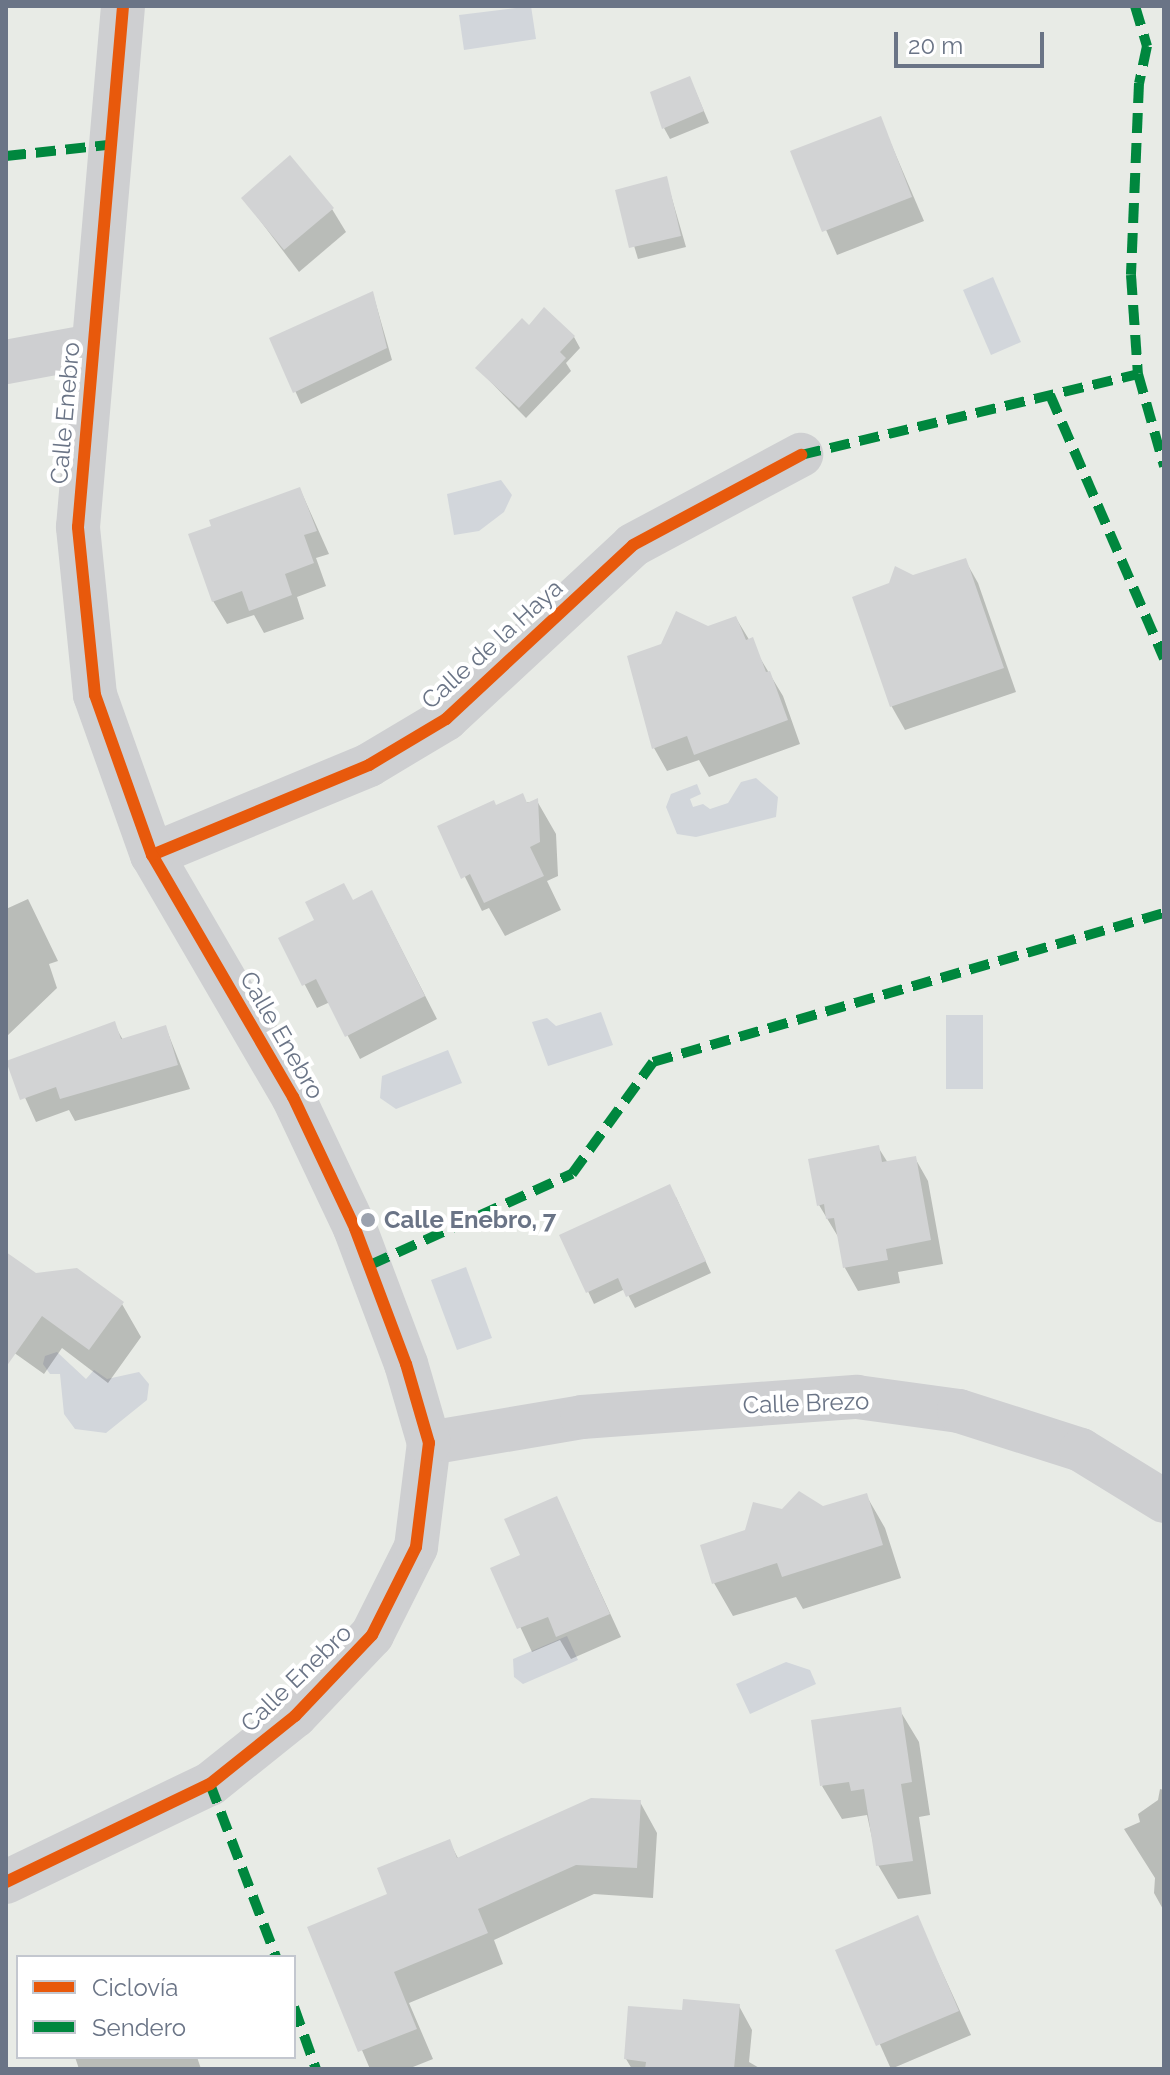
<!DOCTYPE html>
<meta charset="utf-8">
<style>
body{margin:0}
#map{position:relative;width:1170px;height:2075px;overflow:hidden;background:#f8f8f8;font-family:Raleway,sans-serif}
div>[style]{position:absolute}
.green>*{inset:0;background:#e8ebe6}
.water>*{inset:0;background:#d2d6db}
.shadow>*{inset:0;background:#0003}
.building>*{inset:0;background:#d2d3d4}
.minor>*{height:44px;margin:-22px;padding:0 22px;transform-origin:22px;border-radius:22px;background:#cecfd1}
.quiet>*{height:10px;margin-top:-5px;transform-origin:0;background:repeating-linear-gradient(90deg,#00873e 0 20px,transparent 0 30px)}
.cycleway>*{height:12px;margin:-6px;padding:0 6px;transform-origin:6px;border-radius:6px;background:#e8590c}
.dots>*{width:22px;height:22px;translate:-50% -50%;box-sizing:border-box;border:4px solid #fff;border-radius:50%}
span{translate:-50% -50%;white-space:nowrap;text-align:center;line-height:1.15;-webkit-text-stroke:8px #fff;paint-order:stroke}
.street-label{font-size:24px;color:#6a7486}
.poi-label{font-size:24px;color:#6a7486;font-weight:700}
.left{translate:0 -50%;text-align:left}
.frame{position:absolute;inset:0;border:8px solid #6a7486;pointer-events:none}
.legend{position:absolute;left:16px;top:1955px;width:280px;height:104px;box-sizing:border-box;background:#fff;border:2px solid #c3c7cf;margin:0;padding:10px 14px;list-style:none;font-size:24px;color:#6a7486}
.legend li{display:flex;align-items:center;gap:16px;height:40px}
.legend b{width:40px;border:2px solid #c3c7cf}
.scale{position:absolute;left:894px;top:32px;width:150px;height:36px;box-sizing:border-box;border:4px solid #6a7486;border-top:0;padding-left:10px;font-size:24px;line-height:28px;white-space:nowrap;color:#6a7486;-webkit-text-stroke:6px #fff;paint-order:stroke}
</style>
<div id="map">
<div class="green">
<div style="clip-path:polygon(evenodd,6px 6px,1164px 6px,1164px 2069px,6px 2069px,6px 6px,18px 1957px,294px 1957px,294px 2057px,18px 2057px,18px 1957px)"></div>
</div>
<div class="water">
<div style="clip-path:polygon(531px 6px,536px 39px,464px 50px,459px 15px)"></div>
<div style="clip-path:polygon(993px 277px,1021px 342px,991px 355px,963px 290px)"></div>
<div style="clip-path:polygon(501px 480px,512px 495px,504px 512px,479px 531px,454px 535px,447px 494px)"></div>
<div style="clip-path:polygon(756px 778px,778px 797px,776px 817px,696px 837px,677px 834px,666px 807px,671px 794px,697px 784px,701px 794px,690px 799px,693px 807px,703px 804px,710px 809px,728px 803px,741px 782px)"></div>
<div style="clip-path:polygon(601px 1012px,613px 1045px,548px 1066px,532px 1022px,547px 1018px,556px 1026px)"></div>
<div style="clip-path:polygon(946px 1015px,983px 1015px,983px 1089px,946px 1089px)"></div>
<div style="clip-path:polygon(448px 1050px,462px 1083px,396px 1109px,380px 1098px,382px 1076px)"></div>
<div style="clip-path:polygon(466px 1267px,492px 1338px,457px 1350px,431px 1280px)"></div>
<div style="clip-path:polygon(57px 1352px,86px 1379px,94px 1370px,107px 1379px,139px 1372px,149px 1384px,147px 1400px,106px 1433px,75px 1429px,64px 1414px,60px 1374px,50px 1374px,43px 1364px,45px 1356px)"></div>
<div style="clip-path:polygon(567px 1636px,578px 1660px,523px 1684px,514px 1677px,513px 1659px)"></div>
<div style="clip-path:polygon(786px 1662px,810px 1670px,816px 1684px,750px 1714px,736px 1684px)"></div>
</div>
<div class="shadow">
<div style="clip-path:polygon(695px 90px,709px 123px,670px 139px,664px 128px)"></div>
<div style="clip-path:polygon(880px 118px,924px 221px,837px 255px,792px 152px)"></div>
<div style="clip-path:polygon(666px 178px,686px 247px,638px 259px,618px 192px)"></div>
<div style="clip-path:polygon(243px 198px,332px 209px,346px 232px,299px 272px)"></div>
<div style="clip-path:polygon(373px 294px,392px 360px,301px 404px,272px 339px)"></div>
<div style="clip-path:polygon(529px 327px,574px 337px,580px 348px,566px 363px,571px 371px,526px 418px,478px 369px)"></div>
<div style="clip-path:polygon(300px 489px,329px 554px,316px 558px,326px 586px,297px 597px,304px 619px,264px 633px,254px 615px,227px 624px,213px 601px)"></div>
<div style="clip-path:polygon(965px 560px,978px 583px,1016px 692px,905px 730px,892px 707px,854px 598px)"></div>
<div style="clip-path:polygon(736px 618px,783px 696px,800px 744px,709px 777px,699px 760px,667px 771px,654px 748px,663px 645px)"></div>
<div style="clip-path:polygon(537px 801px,556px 834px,558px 876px,547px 881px,561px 910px,505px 936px,489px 908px,482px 911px,440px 827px,496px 807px)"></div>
<div style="clip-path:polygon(28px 899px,58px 961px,49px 964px,57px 988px,6px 1037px,6px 909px)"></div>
<div style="clip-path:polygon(353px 902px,384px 915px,437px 1019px,360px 1059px,330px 1002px,317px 1008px,281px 939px)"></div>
<div style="clip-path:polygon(114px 1024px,123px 1040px,166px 1028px,190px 1089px,75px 1121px,69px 1110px,36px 1122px,9px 1062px)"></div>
<div style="clip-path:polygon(878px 1147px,888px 1163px,915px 1158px,928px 1181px,943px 1264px,898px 1272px,900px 1283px,858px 1291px,845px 1268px,840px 1240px,819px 1205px)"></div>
<div style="clip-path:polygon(676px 1197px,711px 1273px,635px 1308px,625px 1289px,594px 1304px,562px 1236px)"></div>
<div style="clip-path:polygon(6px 1254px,35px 1275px,122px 1304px,141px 1337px,108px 1383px,62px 1348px,44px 1374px,6px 1347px)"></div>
<div style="clip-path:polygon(866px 1495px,885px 1528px,901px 1578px,803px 1609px,796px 1597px,733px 1616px,714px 1583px,783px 1511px,822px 1509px)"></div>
<div style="clip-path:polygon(557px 1498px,621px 1637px,571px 1659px,560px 1640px,532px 1652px,493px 1569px,523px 1556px)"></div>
<div style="clip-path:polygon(899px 1709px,919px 1742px,930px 1815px,919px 1817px,931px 1894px,898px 1899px,878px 1865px,867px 1815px,842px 1819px,822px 1786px)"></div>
<div style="clip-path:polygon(1160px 1789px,1164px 1790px,1164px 1911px,1154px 1893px,1155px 1878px,1124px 1829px,1140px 1822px,1138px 1814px,1158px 1800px)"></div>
<div style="clip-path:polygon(640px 1802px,657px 1833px,653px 1898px,594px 1894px,494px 1940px,503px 1964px,409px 2003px,433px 2059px,408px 2069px,370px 2069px,310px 1928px,390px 1895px,449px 1841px,459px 1860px)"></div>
<div style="clip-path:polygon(917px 1917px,971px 2035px,891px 2069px,838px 1951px)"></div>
<div style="clip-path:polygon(739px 2006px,752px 2030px,749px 2062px,761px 2069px,632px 2069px,626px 2059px,684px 2012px)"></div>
<div style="clip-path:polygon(75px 2057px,197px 2057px,201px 2069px,79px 2069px)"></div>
</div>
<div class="building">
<div style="clip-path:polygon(690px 76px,704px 111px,662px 129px,650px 92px)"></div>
<div style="clip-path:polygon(881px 116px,912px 197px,822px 232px,790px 151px)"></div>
<div style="clip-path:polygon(290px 155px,334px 208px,284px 250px,241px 198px)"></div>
<div style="clip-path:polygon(667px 176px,681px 236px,629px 248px,615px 190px)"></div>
<div style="clip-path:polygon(373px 291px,387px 348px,293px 393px,269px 338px)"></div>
<div style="clip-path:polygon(544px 307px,575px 336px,560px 352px,566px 358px,519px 408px,475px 368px,522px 318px,529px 325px)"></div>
<div style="clip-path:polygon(300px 487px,317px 531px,304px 535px,314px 563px,285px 574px,292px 595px,249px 611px,242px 591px,212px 602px,188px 534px,211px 526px,209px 520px)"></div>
<div style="clip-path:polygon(966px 558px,1004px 668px,890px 707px,852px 597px,889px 583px,895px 566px,913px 575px)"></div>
<div style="clip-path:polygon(676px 611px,708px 626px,736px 616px,746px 640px,753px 637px,766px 672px,770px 671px,788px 720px,694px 755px,687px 736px,652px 749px,627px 656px,661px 644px)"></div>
<div style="clip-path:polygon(523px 793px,527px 803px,538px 798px,540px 842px,530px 847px,544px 876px,484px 903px,470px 874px,461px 879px,437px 826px,494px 800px,496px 805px)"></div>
<div style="clip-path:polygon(344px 883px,353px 900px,372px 890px,425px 996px,345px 1037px,316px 979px,302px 986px,278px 938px,314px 920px,305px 902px)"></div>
<div style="clip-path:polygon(115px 1021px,121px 1039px,166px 1025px,178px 1065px,60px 1099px,56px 1087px,20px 1100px,6px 1061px)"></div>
<div style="clip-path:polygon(879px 1145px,882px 1162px,916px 1156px,931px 1240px,886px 1249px,888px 1260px,843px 1268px,834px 1218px,826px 1219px,824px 1204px,817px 1206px,808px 1159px)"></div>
<div style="clip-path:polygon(670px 1184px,706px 1261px,626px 1297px,618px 1278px,586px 1293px,559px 1235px)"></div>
<div style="clip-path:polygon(6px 1252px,36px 1273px,77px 1268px,124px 1302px,89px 1350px,42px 1316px,6px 1367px)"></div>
<div style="clip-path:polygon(799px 1491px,823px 1506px,867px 1493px,883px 1545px,782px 1577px,777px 1563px,712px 1584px,700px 1545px,745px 1530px,753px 1502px,782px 1509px)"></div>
<div style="clip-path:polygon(557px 1496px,610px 1614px,556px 1637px,548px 1617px,517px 1629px,490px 1568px,520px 1555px,504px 1519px)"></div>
<div style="clip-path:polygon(901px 1707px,912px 1782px,901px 1784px,913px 1861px,876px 1866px,864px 1789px,851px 1791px,849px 1782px,820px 1786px,811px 1720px)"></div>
<div style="clip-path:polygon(591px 1798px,641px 1800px,637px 1868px,576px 1865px,478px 1909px,488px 1933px,394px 1972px,417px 2029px,358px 2052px,307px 1927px,387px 1894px,377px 1868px,450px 1839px,457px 1858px)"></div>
<div style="clip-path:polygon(918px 1915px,959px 2011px,876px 2046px,835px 1950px)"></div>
<div style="clip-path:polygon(683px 1999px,740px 2004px,734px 2069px,645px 2069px,646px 2062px,624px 2059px,628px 2006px,682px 2010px)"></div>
</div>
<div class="minor">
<div style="left:6px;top:362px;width:87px;rotate:-10.5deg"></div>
<div style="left:152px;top:855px;width:235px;rotate:-22.5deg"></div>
<div style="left:369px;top:765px;width:90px;rotate:-30.9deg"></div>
<div style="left:446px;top:719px;width:255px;rotate:-42.9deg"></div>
<div style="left:633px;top:545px;width:191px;rotate:-28.2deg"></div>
<div style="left:429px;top:1443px;width:155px;rotate:-9.6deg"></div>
<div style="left:582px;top:1417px;width:276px;rotate:-4.2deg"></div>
<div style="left:857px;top:1397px;width:103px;rotate:7.8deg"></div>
<div style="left:959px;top:1411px;width:128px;rotate:17.7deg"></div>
<div style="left:1081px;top:1450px;width:97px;rotate:31.6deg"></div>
<div style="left:6px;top:1882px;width:226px;rotate:-25.7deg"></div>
<div style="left:210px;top:1784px;width:109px;rotate:-38.7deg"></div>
<div style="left:295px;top:1716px;width:112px;rotate:-46.5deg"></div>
<div style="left:372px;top:1635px;width:98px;rotate:-63.4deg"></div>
<div style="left:416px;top:1547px;width:105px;rotate:-82.9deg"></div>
<div style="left:429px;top:1443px;width:82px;rotate:-106.2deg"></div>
<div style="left:406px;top:1364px;width:145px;rotate:-110.6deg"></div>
<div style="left:355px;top:1228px;width:145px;rotate:-115.3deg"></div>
<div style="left:293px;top:1097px;width:280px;rotate:-120.2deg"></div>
<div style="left:152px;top:855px;width:170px;rotate:-109.6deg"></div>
<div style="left:95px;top:695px;width:169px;rotate:-95.8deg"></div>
<div style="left:78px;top:527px;width:523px;rotate:-85.06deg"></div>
</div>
<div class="quiet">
<div style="left:1135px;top:6px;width:42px;rotate:73.3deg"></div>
<div style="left:1147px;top:46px;width:38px;rotate:102deg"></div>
<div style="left:1139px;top:83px;width:192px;rotate:92.4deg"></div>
<div style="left:1131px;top:275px;width:99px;rotate:86deg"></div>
<div style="left:1138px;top:374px;width:96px;rotate:74.2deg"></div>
<div style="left:6px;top:156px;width:103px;rotate:-6.2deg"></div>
<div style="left:1050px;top:395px;width:287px;rotate:66.6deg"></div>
<div style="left:801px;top:455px;width:347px;rotate:-13.5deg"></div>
<div style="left:370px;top:1265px;width:222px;rotate:-24.3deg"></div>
<div style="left:572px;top:1174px;width:138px;rotate:-54.1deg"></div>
<div style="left:653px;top:1062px;width:532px;rotate:-16.26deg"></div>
<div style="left:210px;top:1784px;width:185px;rotate:69.1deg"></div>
<div style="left:294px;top:2007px;width:66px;rotate:70.5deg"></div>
</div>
<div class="cycleway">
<div style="left:152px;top:855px;width:235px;rotate:-22.5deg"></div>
<div style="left:369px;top:765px;width:90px;rotate:-30.9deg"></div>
<div style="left:446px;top:719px;width:255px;rotate:-42.9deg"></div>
<div style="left:633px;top:545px;width:191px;rotate:-28.2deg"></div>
<div style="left:6px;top:1882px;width:226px;rotate:-25.7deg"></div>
<div style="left:210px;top:1784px;width:109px;rotate:-38.7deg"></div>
<div style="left:295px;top:1716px;width:112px;rotate:-46.5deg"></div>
<div style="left:372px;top:1635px;width:98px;rotate:-63.4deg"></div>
<div style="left:416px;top:1547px;width:105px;rotate:-82.9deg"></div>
<div style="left:429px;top:1443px;width:82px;rotate:-106.2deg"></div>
<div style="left:406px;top:1364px;width:145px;rotate:-110.6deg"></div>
<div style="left:355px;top:1228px;width:145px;rotate:-115.3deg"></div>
<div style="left:293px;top:1097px;width:280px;rotate:-120.2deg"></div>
<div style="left:152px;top:855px;width:170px;rotate:-109.6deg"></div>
<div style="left:95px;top:695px;width:169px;rotate:-95.8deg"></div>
<div style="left:78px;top:527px;width:523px;rotate:-85.06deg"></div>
</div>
<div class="dots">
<div style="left:368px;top:1220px;background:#9ca2ae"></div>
</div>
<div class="street-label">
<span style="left:65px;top:413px;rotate:-85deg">Calle Enebro</span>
<span style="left:492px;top:644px;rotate:-42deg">Calle de la Haya</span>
<span style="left:282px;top:1035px;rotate:60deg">Calle Enebro</span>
<span style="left:806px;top:1403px;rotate:-2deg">Calle Brezo</span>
<span style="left:296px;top:1678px;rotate:-44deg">Calle Enebro</span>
</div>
<div class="poi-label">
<span class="left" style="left:384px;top:1220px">Calle Enebro, 7</span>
</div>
<div class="frame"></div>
<ul class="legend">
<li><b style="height:10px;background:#e8590c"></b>Ciclovía</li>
<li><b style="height:10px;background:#00873e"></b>Sendero</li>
</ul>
<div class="scale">20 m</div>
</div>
